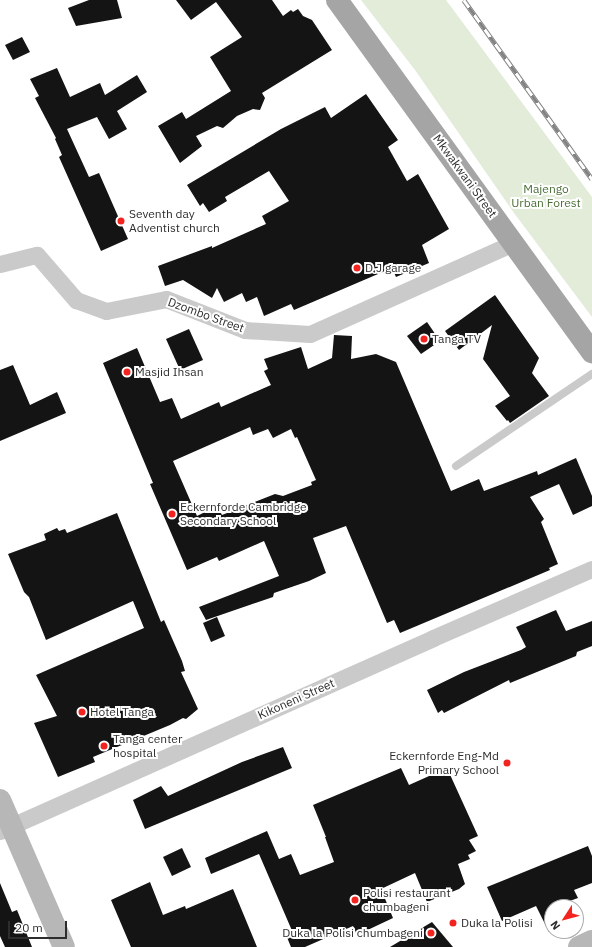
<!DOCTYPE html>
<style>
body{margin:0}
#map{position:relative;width:592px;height:947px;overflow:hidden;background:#fff;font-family:"IBM Plex Sans",sans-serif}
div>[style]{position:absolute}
.green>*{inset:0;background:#e2ecd9}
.building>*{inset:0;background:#141414}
.service>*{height:8px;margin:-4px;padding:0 4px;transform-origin:4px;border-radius:4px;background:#cacaca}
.minor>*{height:17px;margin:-8.5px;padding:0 8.5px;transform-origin:8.5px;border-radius:8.5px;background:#cacaca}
.secondary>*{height:22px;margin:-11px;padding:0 11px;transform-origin:11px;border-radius:11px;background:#b7b7b7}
.primary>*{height:22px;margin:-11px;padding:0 11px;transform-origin:11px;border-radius:11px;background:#a5a5a5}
.rail>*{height:4.5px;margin-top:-2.25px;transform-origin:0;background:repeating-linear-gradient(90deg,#fff 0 9px,#828282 0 18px);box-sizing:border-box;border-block:1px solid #828282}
.dots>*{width:11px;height:11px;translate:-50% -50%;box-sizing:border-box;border:2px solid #fff;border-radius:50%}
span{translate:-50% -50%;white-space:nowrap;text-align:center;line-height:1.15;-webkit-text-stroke:4px #fff;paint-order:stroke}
.street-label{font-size:12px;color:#2d2d2d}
.park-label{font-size:12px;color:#4b6d37}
.poi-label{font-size:12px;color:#2d2d2d}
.left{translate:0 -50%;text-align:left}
.right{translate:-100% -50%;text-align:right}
.north{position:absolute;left:544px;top:899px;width:40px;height:40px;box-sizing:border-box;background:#fff;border:1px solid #ababab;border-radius:50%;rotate:234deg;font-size:11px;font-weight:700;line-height:16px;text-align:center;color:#2d2d2d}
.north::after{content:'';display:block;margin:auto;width:14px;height:18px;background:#f32420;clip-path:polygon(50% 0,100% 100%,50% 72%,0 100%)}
.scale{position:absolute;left:8px;top:921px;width:59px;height:18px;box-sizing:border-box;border:2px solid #2d2d2d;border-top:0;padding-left:5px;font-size:12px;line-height:14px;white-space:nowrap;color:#2d2d2d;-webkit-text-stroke:3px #fff;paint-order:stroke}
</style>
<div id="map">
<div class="green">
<div style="clip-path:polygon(361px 0,446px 0,592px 197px,592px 317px,514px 213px,415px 70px)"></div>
</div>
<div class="building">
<div style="clip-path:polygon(89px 0,117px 0,122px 18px,76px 26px,68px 8px)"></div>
<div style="clip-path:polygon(176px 0,272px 0,283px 16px,291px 10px,293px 12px,298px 9px,303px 16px,312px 20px,332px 50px,262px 93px,265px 98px,260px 110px,253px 109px,237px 116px,223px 128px,217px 126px,196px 136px,202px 146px,180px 163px,158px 126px,182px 112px,186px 119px,231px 91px,210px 57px,242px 37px,216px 2px,191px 20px)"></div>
<div style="clip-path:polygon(22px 37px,30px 52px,13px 60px,5px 45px)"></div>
<div style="clip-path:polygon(57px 68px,70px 97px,100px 83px,105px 95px,137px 75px,147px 92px,117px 111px,127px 129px,109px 139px,97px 117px,67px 129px,89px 177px,99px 173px,128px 239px,101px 251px,59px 157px,62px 155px,55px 139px,56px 138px,35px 98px,39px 96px,30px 79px)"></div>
<div style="clip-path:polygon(366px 94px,398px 140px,388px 147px,407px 181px,418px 174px,449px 229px,422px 245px,429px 263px,396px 277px,392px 268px,294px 310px,291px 304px,264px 316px,257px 297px,246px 302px,242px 293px,224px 302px,217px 288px,212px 298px,183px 280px,165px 286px,158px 266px,212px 246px,212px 248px,266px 224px,262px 216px,289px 201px,269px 171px,225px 197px,227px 201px,209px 212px,203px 203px,200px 206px,187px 185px,281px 129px,325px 107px,331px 118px)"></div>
<div style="clip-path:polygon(495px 295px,539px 358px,532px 373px,549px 396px,510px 423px,508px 420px,507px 421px,495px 406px,510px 396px,483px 359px,492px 325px,459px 350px,445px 331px)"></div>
<div style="clip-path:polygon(427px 322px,440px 341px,421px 354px,407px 336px)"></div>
<div style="clip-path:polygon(189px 329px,203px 360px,180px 370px,166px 339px)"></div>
<div style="clip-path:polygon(evenodd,334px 335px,352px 336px,351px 359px,376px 354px,396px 362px,451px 491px,479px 479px,484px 491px,537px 471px,538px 475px,576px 458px,592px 496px,592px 506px,573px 515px,559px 484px,530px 497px,544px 519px,541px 522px,558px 564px,549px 568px,550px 570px,400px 633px,394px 620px,387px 623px,346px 526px,313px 538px,326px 573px,309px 581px,274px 593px,273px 597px,206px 620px,199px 607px,279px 576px,264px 541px,219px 561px,217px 557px,187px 570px,150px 484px,153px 483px,103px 363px,137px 348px,160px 402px,172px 398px,181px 419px,219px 402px,221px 407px,271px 385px,264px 371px,268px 369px,264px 359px,301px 347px,308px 369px,332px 358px,334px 335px,250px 427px,253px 435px,268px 429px,273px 438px,291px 429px,295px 438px,297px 437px,316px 480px,311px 482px,312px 485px,283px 496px,275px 494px,222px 515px,217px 506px,197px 516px,173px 461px,250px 427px)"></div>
<div style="clip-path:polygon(13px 365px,30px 405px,57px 392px,66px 413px,0 441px,0 370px)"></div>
<div style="clip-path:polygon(117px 513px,161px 622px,164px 620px,182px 661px,185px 671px,181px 672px,198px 709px,186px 719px,183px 718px,170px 725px,93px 757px,95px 762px,58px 777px,34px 723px,57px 716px,36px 675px,144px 628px,133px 601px,46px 640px,29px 597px,24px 592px,8px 554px,46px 540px,44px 534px,57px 528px,59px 531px,65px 529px,67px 533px)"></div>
<div style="clip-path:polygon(556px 610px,566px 631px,592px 621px,592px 646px,577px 652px,576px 656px,510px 683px,509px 680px,444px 713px,442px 710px,438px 713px,427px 690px,464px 672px,521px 650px,526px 647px,516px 627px)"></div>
<div style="clip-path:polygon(217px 617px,225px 636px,211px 642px,203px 623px)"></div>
<div style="clip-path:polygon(283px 747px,292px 768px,145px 829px,133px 800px,161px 786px,168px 796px,242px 762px)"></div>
<div style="clip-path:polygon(401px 768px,409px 785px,447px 768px,478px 836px,469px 840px,476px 851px,468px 855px,470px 859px,458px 864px,465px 884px,459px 889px,427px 902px,415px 873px,381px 889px,393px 918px,357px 935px,353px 926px,305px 947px,291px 947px,286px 935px,293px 933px,259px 854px,211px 874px,205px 858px,267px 831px,279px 859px,291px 854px,300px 875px,334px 862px,325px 837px,326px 837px,313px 805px)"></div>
<div style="clip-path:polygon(588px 846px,592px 856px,592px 883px,574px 890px,578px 898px,567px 902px,569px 907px,552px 907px,552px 931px,549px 932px,536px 906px,502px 921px,487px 887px)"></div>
<div style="clip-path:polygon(182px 848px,191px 867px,172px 876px,163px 857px)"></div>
<div style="clip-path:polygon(150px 882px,163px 915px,185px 906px,186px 909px,233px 889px,257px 947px,131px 947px,111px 900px)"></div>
<div style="clip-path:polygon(0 883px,12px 912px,17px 910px,32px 947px,5px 947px,0 936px)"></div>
<div style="clip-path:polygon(432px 922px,453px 947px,390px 947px)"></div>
</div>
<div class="service">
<div style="left:456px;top:466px;width:164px;rotate:-34.1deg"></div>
</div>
<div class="minor">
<div style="left:0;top:264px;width:38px;rotate:-14deg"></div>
<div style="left:37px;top:255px;width:60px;rotate:49.1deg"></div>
<div style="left:76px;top:300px;width:32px;rotate:20deg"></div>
<div style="left:106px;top:311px;width:61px;rotate:-11.3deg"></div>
<div style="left:166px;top:299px;width:85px;rotate:21.4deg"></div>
<div style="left:245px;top:330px;width:65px;rotate:3.5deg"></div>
<div style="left:310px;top:334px;width:222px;rotate:-24.1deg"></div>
<div style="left:0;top:831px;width:474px;rotate:-24deg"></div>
<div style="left:433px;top:638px;width:173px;rotate:-23.5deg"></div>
</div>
<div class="secondary">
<div style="left:0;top:800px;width:160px;rotate:66.5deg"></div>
<div style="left:579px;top:947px;width:14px;rotate:-25deg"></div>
</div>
<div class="primary">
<div style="left:337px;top:0;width:435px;rotate:54.1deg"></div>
</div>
<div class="rail">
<div style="left:464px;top:0;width:220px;rotate:54.4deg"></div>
</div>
<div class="dots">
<div style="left:121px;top:221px;background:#f32420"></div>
<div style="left:357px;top:268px;background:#f32420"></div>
<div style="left:424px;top:339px;background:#f32420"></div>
<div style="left:127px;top:372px;background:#f32420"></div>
<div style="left:172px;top:514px;background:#f32420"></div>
<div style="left:82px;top:712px;background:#f32420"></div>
<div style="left:104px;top:746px;background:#f32420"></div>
<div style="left:507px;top:763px;background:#f32420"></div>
<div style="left:355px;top:900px;background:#f32420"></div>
<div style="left:453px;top:923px;background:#f32420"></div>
<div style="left:431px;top:933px;background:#f32420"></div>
</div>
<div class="street-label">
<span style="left:465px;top:176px;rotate:54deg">Mkwakwani Street</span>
<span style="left:206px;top:315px;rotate:20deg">Dzombo Street</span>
<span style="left:296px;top:699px;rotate:-24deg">Kikoneni Street</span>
</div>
<div class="park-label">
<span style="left:546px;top:196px">Majengo<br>Urban Forest</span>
</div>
<div class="poi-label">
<span class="left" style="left:129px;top:221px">Seventh day<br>Adventist church</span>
<span class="left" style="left:365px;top:268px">D.J garage</span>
<span class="left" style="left:432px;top:339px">Tanga TV</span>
<span class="left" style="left:135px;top:372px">Masjid Ihsan</span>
<span class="left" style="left:180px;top:514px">Eckernforde Cambridge<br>Secondary School</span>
<span class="left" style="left:90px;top:712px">Hotel Tanga</span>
<span class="left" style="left:113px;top:746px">Tanga center<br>hospital</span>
<span class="right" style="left:499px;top:763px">Eckernforde Eng-Md<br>Primary School</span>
<span class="left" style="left:363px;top:900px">Polisi restaurant<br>chumbageni</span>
<span class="left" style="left:461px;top:923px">Duka la Polisi</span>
<span class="right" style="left:423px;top:933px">Duka la Polisi chumbageni</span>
</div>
<div class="north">N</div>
<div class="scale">20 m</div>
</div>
